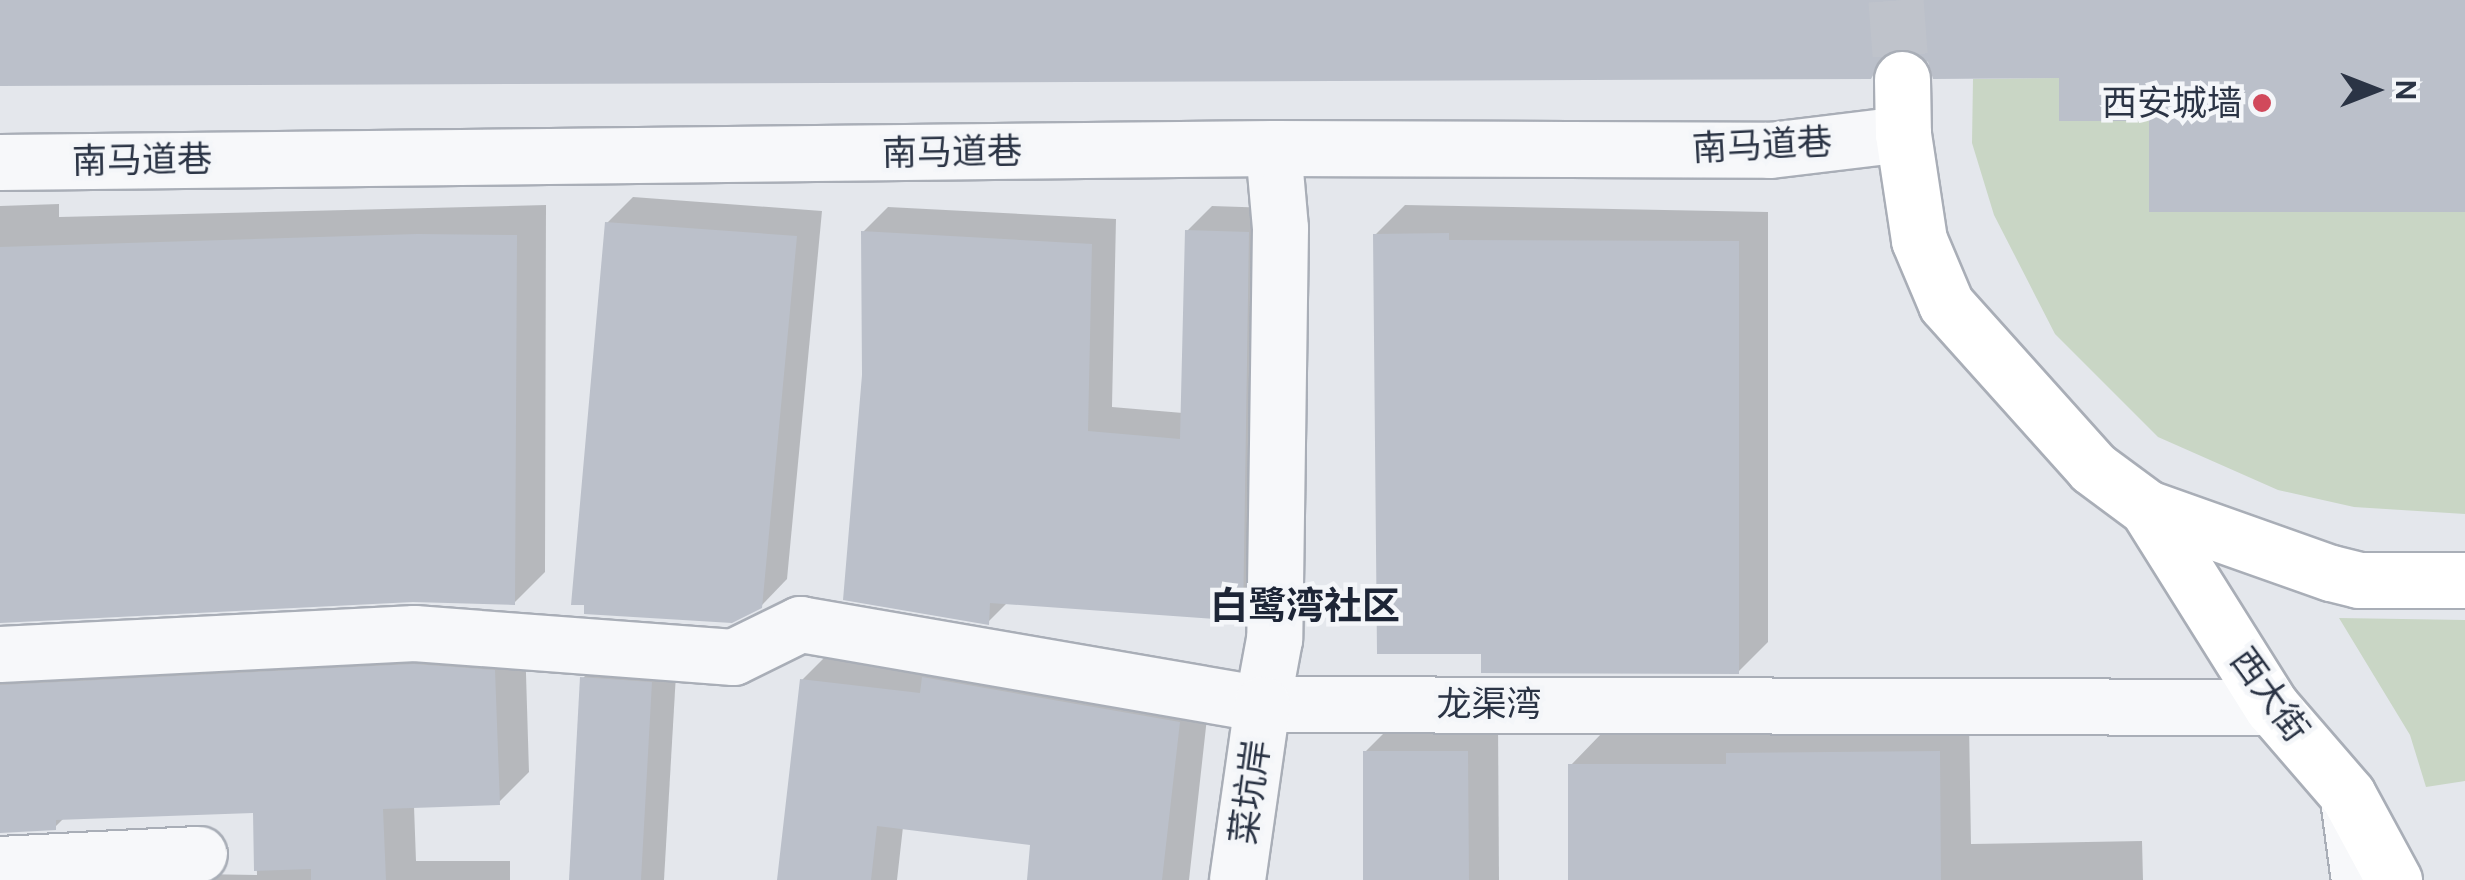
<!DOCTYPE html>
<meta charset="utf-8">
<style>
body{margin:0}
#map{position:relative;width:2465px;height:880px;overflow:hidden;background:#e4e7ec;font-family:"DM Sans","Noto Sans SC",sans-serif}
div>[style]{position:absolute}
.green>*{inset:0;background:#c9d6c5}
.shadow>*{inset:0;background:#0003}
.building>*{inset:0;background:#bbc0ca}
.major-tunnel>*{height:55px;margin-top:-27.5px;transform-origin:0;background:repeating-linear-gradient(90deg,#bfc3cb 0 55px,transparent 0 83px)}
.roads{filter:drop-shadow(2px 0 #a9aeb7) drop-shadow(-2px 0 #a9aeb7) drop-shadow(0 2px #a9aeb7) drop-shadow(0 -2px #a9aeb7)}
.minor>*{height:55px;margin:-27.5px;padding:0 27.5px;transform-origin:27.5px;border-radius:27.5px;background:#f7f8fa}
.major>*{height:55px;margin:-27.5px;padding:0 27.5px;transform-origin:27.5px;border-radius:27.5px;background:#fff}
.dots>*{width:28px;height:28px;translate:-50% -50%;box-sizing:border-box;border:5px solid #f4f6f9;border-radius:50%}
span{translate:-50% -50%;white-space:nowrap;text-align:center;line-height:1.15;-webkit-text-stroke:9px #f4f6f9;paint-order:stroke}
.poi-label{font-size:35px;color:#2b3445}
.right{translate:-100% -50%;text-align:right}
.street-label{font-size:35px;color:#2b3445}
.neighbourhood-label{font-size:38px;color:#1d2536;font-weight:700}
.north{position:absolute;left:2325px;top:40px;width:100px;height:100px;-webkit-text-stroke:8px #f4f6f9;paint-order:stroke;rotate:90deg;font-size:28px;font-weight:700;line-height:40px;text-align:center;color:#2b3445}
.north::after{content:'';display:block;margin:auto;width:35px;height:45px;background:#2b3445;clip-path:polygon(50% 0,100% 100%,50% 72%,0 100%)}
</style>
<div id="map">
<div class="green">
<div style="clip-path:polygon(2059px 78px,2059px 121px,2149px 121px,2150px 212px,2465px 212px,2465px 514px,2354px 507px,2278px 490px,2158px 437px,2055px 334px,1994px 215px,1972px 143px,1973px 79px)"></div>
<div style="clip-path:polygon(2339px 618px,2465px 620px,2465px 781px,2426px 787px,2410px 735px)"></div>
</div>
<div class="shadow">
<div style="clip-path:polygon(0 0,2465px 0,2465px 210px,2152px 118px,2061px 76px,1930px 60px,1900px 46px,1870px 76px,0 83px)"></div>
<div style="clip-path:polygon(633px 197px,822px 211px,787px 579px,761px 606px,607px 223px)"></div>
<div style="clip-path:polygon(59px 204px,59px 217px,546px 205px,545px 572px,514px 603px,413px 599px,0 620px,0 206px)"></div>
<div style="clip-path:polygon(1405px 205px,1768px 212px,1768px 642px,1738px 672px,1484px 651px,1375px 235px)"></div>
<div style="clip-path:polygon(1212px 206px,1273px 208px,1267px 594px,1242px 619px,1008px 602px,988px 622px,864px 375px,863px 232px,888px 207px,1116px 219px,1112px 407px,1183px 413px,1187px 231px)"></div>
<div style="clip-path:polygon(0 627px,525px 641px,529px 772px,498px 803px,414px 806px,416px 861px,510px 861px,510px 880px,0 880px,87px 872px,257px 875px,255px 811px,65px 817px,55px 827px,0 830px)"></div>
<div style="clip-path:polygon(833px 649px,1210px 691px,1189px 880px,1029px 880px,1033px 842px,903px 827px,897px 880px,779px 880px,802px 680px)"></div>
<div style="clip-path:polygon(609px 652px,677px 657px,664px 880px,571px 880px,583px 678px)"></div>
<div style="clip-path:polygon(1396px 721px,1498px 721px,1499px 880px,1366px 880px,1365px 752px)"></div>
<div style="clip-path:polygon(1969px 721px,1971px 844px,2142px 841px,2143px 880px,1571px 880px,1571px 765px,1601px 734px,1748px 734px,1759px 724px)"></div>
</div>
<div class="building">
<div style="clip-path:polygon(0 0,2465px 0,2465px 212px,2149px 212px,2149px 121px,2059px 121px,2059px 78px,1933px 79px,1928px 62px,1902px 48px,1885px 53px,1871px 79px,0 86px)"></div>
<div style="clip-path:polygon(605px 222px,797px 236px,762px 608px,732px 623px,584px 614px,584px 605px,571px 605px)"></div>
<div style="clip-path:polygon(1185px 230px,1249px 232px,1243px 621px,990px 603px,989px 625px,843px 600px,862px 375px,861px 231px,1092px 244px,1088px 431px,1180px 439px)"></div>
<div style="clip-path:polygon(1449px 233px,1449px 240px,1739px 241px,1739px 674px,1481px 673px,1481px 654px,1377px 654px,1373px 234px)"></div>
<div style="clip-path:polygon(417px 234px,517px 235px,515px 605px,413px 602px,0 623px,0 247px)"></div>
<div style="clip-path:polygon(414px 664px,495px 670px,500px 805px,383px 809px,386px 880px,311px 880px,311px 869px,254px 871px,253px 813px,56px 820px,56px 830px,0 833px,0 685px)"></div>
<div style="clip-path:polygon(580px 677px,652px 682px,641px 880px,569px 880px)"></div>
<div style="clip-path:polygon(922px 677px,1180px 722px,1162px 880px,1027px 880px,1030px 845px,877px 826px,871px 880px,777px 880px,800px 679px,920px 693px)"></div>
<div style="clip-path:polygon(1363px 751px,1468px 751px,1469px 880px,1363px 880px)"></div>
<div style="clip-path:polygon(1940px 751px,1941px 880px,1568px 880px,1568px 764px,1726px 764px,1726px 753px)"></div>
</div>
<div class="major-tunnel">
<div style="left:1896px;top:0;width:79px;rotate:85.7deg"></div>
</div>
<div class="roads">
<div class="minor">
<div style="left:1273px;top:148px;width:80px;rotate:85deg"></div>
<div style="left:1280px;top:228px;width:411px;rotate:90.8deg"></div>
<div style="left:1274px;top:639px;width:66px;rotate:100.5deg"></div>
<div style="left:1262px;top:704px;width:1010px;rotate:0.17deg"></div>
<div style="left:0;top:162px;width:1273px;rotate:-0.63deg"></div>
<div style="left:1273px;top:148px;width:497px;rotate:0.2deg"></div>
<div style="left:1770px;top:150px;width:134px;rotate:-6.9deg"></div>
<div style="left:0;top:654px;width:415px;rotate:-2.9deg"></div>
<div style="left:414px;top:633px;width:320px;rotate:4.3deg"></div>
<div style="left:733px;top:657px;width:75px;rotate:-26.2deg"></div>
<div style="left:800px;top:624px;width:469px;rotate:9.8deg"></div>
<div style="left:1262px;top:704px;width:178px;rotate:98.1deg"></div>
<div style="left:2348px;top:798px;width:83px;rotate:82.4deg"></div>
<div style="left:0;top:864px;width:199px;rotate:-2.9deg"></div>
</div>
<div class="major">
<div style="left:1902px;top:79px;width:55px;rotate:89deg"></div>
<div style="left:1903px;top:134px;width:107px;rotate:81.4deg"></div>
<div style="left:1919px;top:240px;width:69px;rotate:67.1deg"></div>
<div style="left:1946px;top:304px;width:220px;rotate:48.1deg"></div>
<div style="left:2093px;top:468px;width:67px;rotate:36.5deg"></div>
<div style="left:2147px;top:508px;width:195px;rotate:19.5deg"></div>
<div style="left:2331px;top:573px;width:29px;rotate:14deg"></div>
<div style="left:2359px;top:580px;width:106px"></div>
<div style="left:2147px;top:508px;width:235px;rotate:57.9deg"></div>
<div style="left:2272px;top:707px;width:116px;rotate:49.2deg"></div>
<div style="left:2348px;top:795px;width:97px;rotate:61.6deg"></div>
</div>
</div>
<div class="dots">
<div style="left:2262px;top:103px;background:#d1495b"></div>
</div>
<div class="poi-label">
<span class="right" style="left:2242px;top:103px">西安城墙</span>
</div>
<div class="street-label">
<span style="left:1762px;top:145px;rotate:-3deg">南马道巷</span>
<span style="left:952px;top:152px;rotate:-1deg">南马道巷</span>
<span style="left:142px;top:160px;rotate:-1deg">南马道巷</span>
<span style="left:2270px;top:695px;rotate:54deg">西大街</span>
<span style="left:1489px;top:704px">龙渠湾</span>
<span style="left:1250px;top:792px;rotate:-82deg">菜坑岸</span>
</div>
<div class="neighbourhood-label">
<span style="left:1305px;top:607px">白鹭湾社区</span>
</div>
<div class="north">N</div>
</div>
